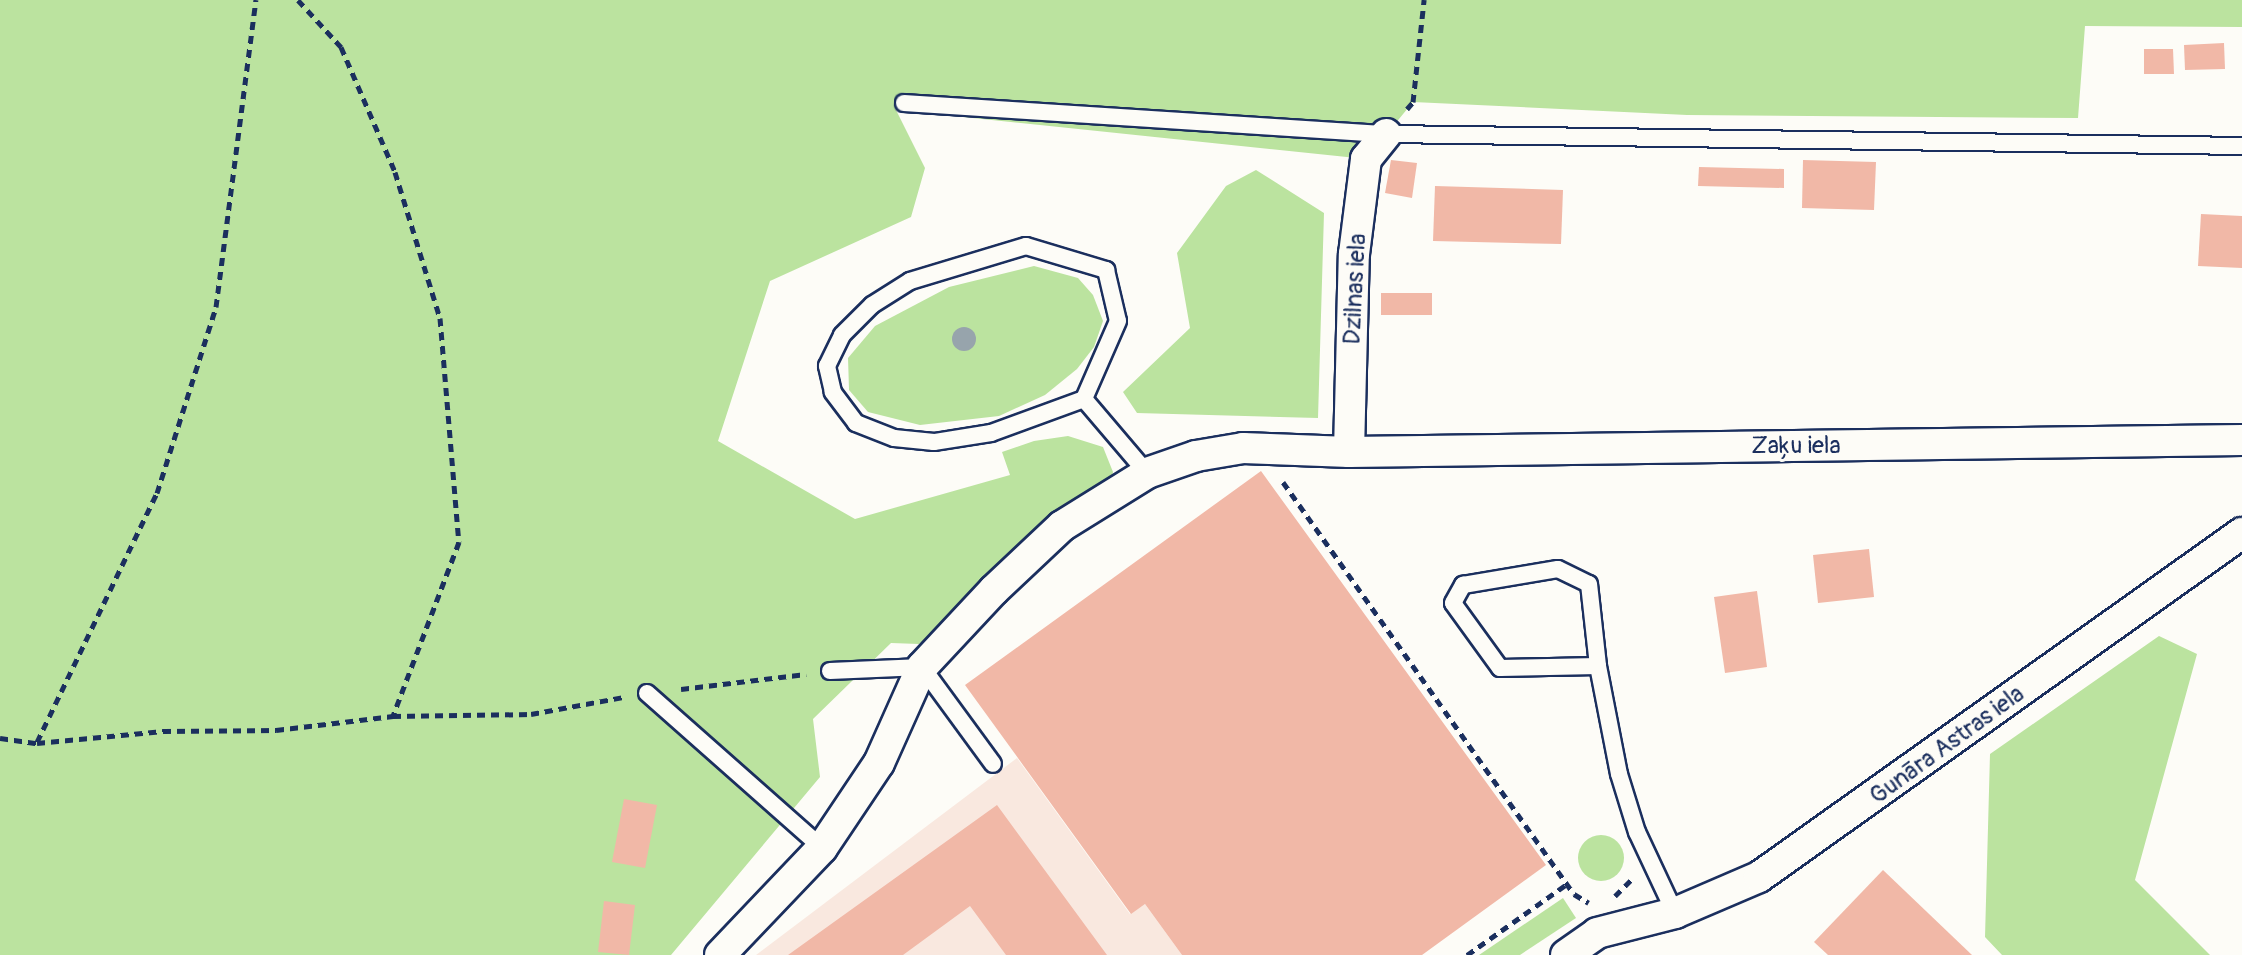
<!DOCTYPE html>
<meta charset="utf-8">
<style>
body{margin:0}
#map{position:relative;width:2242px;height:955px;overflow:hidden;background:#fdfcf7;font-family:Pangolin,sans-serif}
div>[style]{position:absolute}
.built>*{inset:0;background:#f9e8df}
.green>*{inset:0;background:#bbe39f}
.round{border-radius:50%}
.building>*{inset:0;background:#f1b8a7}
.path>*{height:5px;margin-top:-2.5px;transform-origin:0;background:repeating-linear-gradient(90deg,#1b2f5e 0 8px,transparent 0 14px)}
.roads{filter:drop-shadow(2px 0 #1b2f5e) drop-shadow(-2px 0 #1b2f5e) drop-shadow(0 2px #1b2f5e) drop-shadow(0 -2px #1b2f5e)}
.service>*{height:16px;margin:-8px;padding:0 8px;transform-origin:8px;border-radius:8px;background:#fdfcf7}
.minor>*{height:30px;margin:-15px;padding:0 15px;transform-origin:15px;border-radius:15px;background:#fdfcf7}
.trees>*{width:24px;height:24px;margin:-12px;border-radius:50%;background:#97a4ac}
span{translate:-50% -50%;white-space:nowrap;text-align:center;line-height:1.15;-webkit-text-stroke:6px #fdfcf7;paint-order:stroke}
.street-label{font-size:24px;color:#1b2f5e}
</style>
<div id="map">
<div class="built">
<div style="clip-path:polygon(1017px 758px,1130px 914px,1145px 904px,1182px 955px,756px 955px)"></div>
</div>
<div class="green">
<div style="clip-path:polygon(0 0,2242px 0,2242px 27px,2085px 26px,2078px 118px,1687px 115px,1413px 102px,1366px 159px,896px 110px,925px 168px,911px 217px,770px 281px,718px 441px,855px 519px,1010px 475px,1002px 452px,1034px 441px,1068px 436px,1103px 447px,1113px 472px,1110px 484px,953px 617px,919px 644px,891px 643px,813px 719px,820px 777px,671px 955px,0 955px)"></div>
<div style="clip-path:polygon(1256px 170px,1324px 213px,1318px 418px,1137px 413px,1123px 392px,1190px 328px,1177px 253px,1226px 186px)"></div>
<div style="clip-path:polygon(1034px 266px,1078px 278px,1093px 295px,1103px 321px,1094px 347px,1077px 369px,1045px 395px,999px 416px,920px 425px,868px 412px,849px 390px,848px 358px,875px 326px,949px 287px)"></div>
<div style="clip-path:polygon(2159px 636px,2197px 654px,2135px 880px,2210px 955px,2002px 955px,1985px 937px,1990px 754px)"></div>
<div class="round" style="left:1578px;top:835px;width:46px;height:46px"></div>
<div style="clip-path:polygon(1563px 898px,1576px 918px,1520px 955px,1479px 955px)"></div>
</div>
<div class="building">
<div style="clip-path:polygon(2224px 43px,2225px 69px,2185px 70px,2184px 45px)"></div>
<div style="clip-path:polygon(2144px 49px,2173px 49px,2174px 74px,2144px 74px)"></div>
<div style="clip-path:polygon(1391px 160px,1417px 163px,1412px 198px,1385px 193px)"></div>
<div style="clip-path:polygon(1803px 160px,1876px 162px,1874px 210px,1802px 208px)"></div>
<div style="clip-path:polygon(1699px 167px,1784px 169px,1784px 188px,1698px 186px)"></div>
<div style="clip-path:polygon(1435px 186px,1563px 190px,1561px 244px,1433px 241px)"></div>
<div style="clip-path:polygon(2201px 214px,2242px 216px,2242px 268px,2198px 266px)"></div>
<div style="clip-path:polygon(1381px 293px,1432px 293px,1432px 315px,1381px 315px)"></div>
<div style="clip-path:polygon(1261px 471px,1546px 865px,1422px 955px,1182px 955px,1145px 904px,1131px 914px,965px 685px)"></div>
<div style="clip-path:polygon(1869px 549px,1874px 597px,1818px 603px,1813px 555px)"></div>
<div style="clip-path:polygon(1757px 591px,1767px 667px,1725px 673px,1714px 597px)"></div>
<div style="clip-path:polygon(624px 799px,657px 805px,645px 868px,612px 862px)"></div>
<div style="clip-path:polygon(997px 805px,1107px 955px,1006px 955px,970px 906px,903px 955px,788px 955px)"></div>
<div style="clip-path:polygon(1883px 870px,1972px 955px,1828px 955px,1814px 942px)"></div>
<div style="clip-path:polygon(604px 901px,635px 905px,629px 955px,598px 952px)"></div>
</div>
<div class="path">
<div style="left:298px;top:0;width:64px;rotate:47.5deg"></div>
<div style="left:341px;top:47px;width:136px;rotate:66.6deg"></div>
<div style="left:395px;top:172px;width:153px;rotate:72.9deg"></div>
<div style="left:440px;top:318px;width:225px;rotate:85.2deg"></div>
<div style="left:459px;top:542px;width:186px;rotate:110.8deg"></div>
<div style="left:1407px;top:109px;width:9px;rotate:-49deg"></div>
<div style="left:1413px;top:102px;width:103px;rotate:-83.8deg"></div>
<div style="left:1283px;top:482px;width:504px;rotate:54.77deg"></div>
<div style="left:1574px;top:894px;width:17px;rotate:31deg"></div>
<div style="left:681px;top:689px;width:126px;rotate:-6.8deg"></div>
<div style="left:0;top:738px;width:37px;rotate:8deg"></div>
<div style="left:37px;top:743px;width:127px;rotate:-5.4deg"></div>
<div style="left:163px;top:731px;width:113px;rotate:-0.5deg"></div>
<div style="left:276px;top:730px;width:118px;rotate:-6.8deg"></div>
<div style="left:393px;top:716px;width:138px;rotate:-0.8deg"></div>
<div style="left:531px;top:714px;width:95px;rotate:-10.4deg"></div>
<div style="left:37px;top:742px;width:276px;rotate:-64.3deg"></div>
<div style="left:157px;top:493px;width:195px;rotate:-72.4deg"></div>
<div style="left:216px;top:307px;width:310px;rotate:-82.6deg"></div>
<div style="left:1615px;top:896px;width:25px;rotate:-45deg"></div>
<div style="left:1467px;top:955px;width:123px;rotate:-35.4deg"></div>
</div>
<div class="roads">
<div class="service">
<div style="left:904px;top:103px;width:483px;rotate:3.7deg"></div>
<div style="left:1386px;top:134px;width:856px;rotate:0.8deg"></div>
<div style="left:1026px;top:246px;width:84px;rotate:16.7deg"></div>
<div style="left:1106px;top:270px;width:52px;rotate:76.8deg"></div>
<div style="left:1118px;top:321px;width:85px;rotate:113.6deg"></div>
<div style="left:1084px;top:399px;width:99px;rotate:159.9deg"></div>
<div style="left:991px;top:433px;width:58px;rotate:171deg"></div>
<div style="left:934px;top:442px;width:40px;rotate:-174.3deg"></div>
<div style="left:894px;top:438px;width:41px;rotate:-158.5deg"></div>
<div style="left:856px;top:423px;width:39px;rotate:-127deg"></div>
<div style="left:833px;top:392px;width:27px;rotate:-103deg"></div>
<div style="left:827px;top:366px;width:34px;rotate:-64deg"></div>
<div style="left:842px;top:335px;width:42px;rotate:-45deg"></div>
<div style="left:872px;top:305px;width:45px;rotate:-32.3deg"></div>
<div style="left:910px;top:281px;width:121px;rotate:-16.8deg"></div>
<div style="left:1084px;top:399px;width:97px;rotate:49.6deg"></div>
<div style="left:1598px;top:666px;width:98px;rotate:178.8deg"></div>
<div style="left:1500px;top:668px;width:80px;rotate:-125.9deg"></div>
<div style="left:1453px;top:603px;width:21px;rotate:-61deg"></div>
<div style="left:1463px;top:585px;width:96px;rotate:-9.6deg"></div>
<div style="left:1558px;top:569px;width:34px;rotate:26deg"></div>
<div style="left:1589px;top:584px;width:82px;rotate:83.7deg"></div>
<div style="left:1598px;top:666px;width:110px;rotate:79deg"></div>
<div style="left:1619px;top:774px;width:61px;rotate:72.8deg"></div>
<div style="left:1637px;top:832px;width:89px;rotate:64.9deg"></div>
<div style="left:830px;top:671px;width:92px;rotate:-2.5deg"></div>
<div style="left:922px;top:667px;width:120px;rotate:53.8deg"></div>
<div style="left:647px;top:693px;width:234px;rotate:41.5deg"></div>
</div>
<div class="minor">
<div style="left:1349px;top:452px;width:198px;rotate:-88.6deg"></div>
<div style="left:1354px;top:254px;width:96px;rotate:-82.8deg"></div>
<div style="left:1366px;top:159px;width:32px;rotate:-51deg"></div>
<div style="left:720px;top:955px;width:148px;rotate:-46.4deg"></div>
<div style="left:822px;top:848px;width:102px;rotate:-56.2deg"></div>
<div style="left:879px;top:763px;width:105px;rotate:-65.9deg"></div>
<div style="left:922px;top:667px;width:105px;rotate:-46.9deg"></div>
<div style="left:994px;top:590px;width:93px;rotate:-43.3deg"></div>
<div style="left:1062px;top:526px;width:100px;rotate:-31.9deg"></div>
<div style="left:1147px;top:473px;width:52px;rotate:-19.1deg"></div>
<div style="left:1196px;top:456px;width:48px;rotate:-9.7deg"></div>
<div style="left:1243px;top:448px;width:106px;rotate:2.2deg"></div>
<div style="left:1349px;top:452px;width:893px;rotate:-0.77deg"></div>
<div style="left:1566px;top:955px;width:38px;rotate:-35deg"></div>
<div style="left:1597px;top:933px;width:81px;rotate:-14.4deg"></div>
<div style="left:1675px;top:913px;width:91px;rotate:-23.2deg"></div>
<div style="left:1759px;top:877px;width:593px;rotate:-35.46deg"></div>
</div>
</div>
<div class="trees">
<div style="left:964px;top:339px"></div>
</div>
<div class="street-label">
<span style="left:1355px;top:289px;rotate:-87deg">Dzilnas iela</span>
<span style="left:1796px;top:446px">Zaķu iela</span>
<span style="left:1947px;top:745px;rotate:-36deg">Gunāra Astras iela</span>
</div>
</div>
